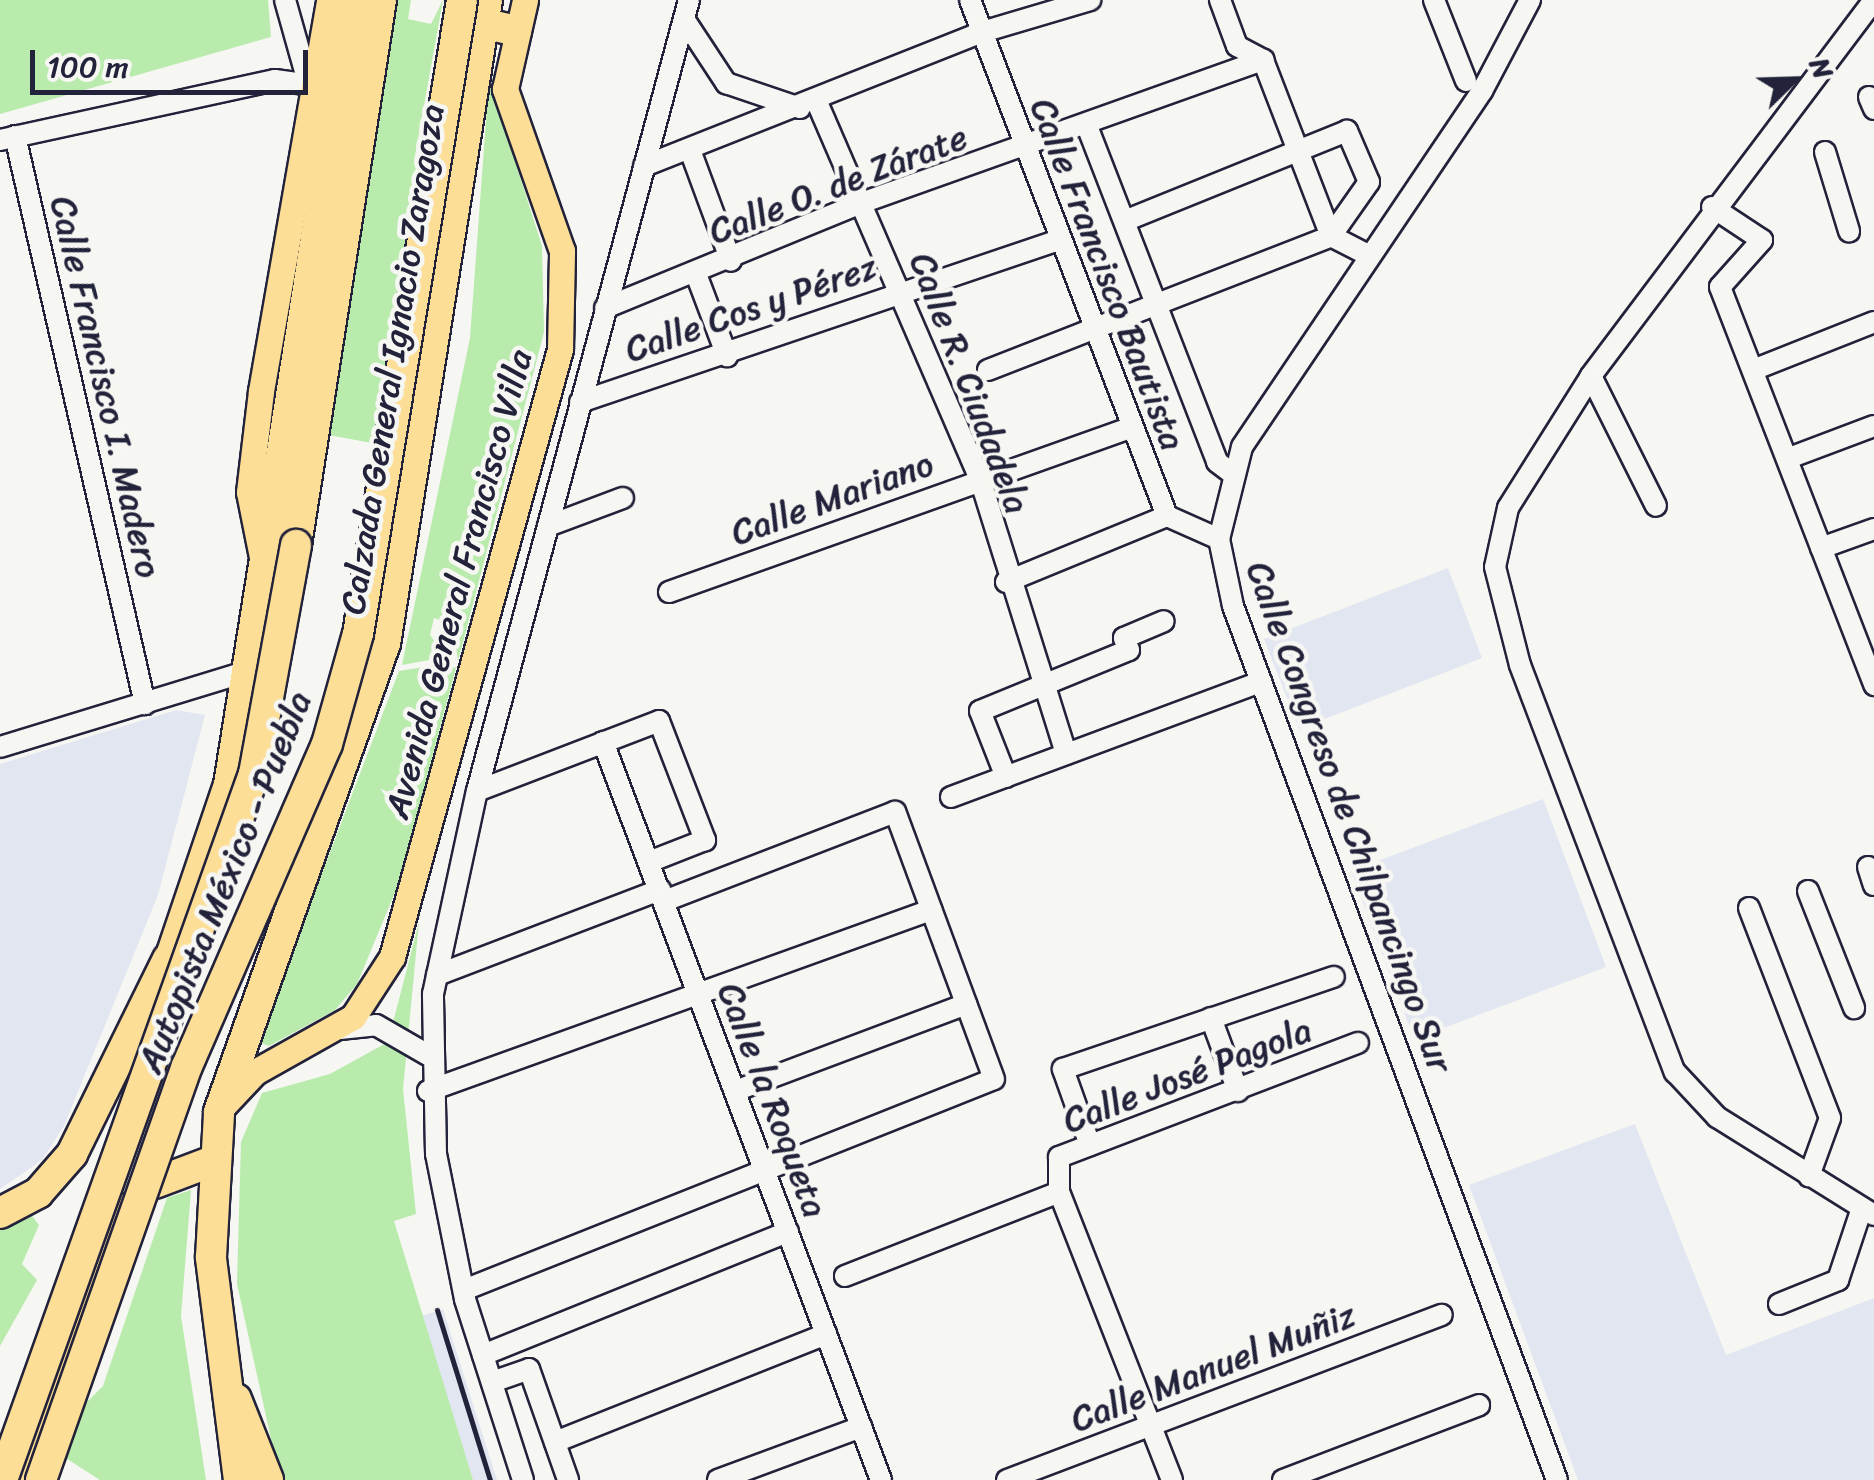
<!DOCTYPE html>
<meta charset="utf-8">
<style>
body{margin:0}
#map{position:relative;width:1874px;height:1480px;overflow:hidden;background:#f6f6f2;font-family:Sriracha,sans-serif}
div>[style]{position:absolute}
.built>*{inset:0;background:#e1e6f1}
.green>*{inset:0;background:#b8ebac}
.roads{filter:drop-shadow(2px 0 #22223b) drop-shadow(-2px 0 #22223b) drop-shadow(0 2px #22223b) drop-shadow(0 -2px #22223b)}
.minor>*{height:20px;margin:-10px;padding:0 10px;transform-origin:10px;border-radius:10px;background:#f6f6f2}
.major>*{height:25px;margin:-12.5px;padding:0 12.5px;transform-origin:12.5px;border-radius:12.5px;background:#fdde96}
.highway>*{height:30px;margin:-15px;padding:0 15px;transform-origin:15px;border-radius:15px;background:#fdde96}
.rail>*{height:5px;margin:-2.5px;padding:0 2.5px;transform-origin:2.5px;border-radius:2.5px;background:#22223b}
.bridges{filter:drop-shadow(2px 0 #22223b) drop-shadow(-2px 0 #22223b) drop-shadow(0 2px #22223b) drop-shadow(0 -2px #22223b)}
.highway-bridge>*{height:30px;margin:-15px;padding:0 15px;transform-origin:15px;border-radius:15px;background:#fdde96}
span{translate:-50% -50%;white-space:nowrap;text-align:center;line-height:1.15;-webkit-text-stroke:9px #f6f6f2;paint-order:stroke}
.street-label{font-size:35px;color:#22223b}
.north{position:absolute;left:1744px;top:30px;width:100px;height:100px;-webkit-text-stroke:8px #f6f6f2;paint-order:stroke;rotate:67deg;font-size:28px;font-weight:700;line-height:40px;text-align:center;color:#22223b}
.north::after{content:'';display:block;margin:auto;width:35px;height:45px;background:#22223b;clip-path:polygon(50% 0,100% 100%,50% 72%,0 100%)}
.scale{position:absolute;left:30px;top:50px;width:278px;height:45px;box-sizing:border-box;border:5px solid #22223b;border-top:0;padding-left:12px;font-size:30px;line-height:35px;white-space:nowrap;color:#22223b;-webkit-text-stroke:8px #f6f6f2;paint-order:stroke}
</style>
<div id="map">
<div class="built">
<div style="clip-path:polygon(1448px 568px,1482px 658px,1299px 729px,1264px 639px)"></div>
<div style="clip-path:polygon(176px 710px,205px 715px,158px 895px,64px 1126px,42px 1160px,0 1189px,0 764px)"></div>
<div style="clip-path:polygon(1543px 799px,1606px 967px,1414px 1039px,1351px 871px)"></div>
<div style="clip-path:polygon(1635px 1124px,1726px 1355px,1874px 1298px,1874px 1480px,1578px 1480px,1469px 1185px)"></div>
<div style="clip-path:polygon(443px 1309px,497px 1480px,473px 1480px,421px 1316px)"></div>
</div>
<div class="green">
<div style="clip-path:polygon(0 0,268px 0,271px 37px,0 114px)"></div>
<div style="clip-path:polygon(364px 0,411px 0,408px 19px,431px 24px,443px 0,414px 161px,441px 165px,399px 448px,296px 429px)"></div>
<div style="clip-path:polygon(489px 80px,542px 246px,544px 332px,458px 661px,452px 624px,434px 618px,430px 635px,446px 657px,402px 665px,470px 338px)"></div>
<div style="clip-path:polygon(443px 664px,456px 668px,398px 885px,357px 984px,335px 1010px,269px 1046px,258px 1042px,399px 671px)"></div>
<div style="clip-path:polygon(419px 922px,403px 1089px,416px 1214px,394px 1221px,473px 1480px,280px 1480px,237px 1284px,241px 1142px,262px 1093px,330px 1074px,388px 1042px)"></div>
<div style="clip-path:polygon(191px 1190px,181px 1316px,206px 1480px,100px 1480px,61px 1455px,74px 1415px,103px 1386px,167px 1198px)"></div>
<div style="clip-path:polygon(29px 1212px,39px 1225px,22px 1264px,37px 1280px,0 1346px,0 1223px)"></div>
</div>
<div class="roads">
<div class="minor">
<div style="left:285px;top:0;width:85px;rotate:74.3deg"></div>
<div style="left:970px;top:0;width:552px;rotate:69.1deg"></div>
<div style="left:1167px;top:516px;width:57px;rotate:23.9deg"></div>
<div style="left:1220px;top:0;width:49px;rotate:69.7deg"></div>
<div style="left:1237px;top:46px;width:30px;rotate:28deg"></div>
<div style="left:1263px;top:60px;width:189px;rotate:68.9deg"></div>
<div style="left:1331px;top:236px;width:42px;rotate:27.2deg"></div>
<div style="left:1434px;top:0;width:87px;rotate:68.4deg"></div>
<div style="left:1530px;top:0;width:103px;rotate:117.8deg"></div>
<div style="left:1482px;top:91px;width:429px;rotate:124deg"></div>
<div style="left:1242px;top:447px;width:95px;rotate:104deg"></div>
<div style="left:1219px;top:539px;width:68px;rotate:78.2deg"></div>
<div style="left:1233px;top:606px;width:932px;rotate:69.66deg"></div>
<div style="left:1874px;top:0;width:471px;rotate:127deg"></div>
<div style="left:1591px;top:376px;width:156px;rotate:122.2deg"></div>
<div style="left:1508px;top:508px;width:60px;rotate:102.4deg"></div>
<div style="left:1495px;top:567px;width:101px;rotate:75.7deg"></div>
<div style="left:1520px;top:665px;width:436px;rotate:69.2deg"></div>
<div style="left:1675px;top:1072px;width:62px;rotate:47deg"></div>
<div style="left:1717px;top:1117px;width:185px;rotate:32deg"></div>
<div style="left:684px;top:19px;width:77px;rotate:56.7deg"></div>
<div style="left:726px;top:83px;width:78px;rotate:18.7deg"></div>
<div style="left:1869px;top:97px;width:13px;rotate:67deg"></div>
<div style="left:816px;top:100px;width:413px;rotate:66.6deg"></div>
<div style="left:980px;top:479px;width:288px;rotate:72.6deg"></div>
<div style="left:1087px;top:126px;width:360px;rotate:68.8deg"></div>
<div style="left:1217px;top:462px;width:20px;rotate:37deg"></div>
<div style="left:15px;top:136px;width:583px;rotate:77.11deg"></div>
<div style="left:0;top:140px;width:281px;rotate:-12.3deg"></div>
<div style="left:275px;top:80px;width:51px;rotate:7.8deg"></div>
<div style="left:690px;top:150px;width:118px;rotate:69.7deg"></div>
<div style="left:1825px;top:152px;width:83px;rotate:73.1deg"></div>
<div style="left:644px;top:166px;width:364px;rotate:-21.6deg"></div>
<div style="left:982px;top:32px;width:113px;rotate:-16.5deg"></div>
<div style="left:1712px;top:207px;width:60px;rotate:33.4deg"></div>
<div style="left:1762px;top:240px;width:63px;rotate:131.8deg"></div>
<div style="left:1720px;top:287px;width:427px;rotate:68.8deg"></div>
<div style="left:696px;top:274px;width:88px;rotate:69.3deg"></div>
<div style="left:605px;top:308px;width:280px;rotate:-22.3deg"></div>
<div style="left:864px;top:202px;width:424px;rotate:-19.6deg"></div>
<div style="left:988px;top:370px;width:368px;rotate:-21.3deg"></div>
<div style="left:1331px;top:236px;width:66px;rotate:-54.9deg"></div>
<div style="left:1369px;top:182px;width:56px;rotate:-113.3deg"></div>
<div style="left:1347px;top:131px;width:240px;rotate:158deg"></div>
<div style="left:1753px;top:370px;width:130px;rotate:-21.6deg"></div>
<div style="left:1591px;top:376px;width:145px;rotate:63.4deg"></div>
<div style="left:580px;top:402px;width:506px;rotate:-18.69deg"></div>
<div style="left:1789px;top:458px;width:91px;rotate:-20.6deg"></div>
<div style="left:548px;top:526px;width:80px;rotate:-20.5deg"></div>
<div style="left:1821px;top:548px;width:56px;rotate:-19.7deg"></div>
<div style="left:1006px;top:582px;width:174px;rotate:-22.3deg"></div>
<div style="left:669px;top:592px;width:492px;rotate:-19.6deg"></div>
<div style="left:603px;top:742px;width:789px;rotate:69.36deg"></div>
<div style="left:0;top:747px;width:257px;rotate:-17deg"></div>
<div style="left:1006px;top:777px;width:71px;rotate:-111.5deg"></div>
<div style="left:980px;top:711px;width:161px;rotate:-22.3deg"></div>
<div style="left:1129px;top:650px;width:13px;rotate:-113deg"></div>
<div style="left:1124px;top:638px;width:43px;rotate:-23deg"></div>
<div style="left:477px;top:791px;width:195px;rotate:-21deg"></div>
<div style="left:659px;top:721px;width:128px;rotate:68.9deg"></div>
<div style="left:705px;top:840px;width:60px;rotate:158.6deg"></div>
<div style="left:951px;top:797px;width:331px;rotate:-20.4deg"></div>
<div style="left:1868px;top:867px;width:19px;rotate:72deg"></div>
<div style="left:1808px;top:891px;width:126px;rotate:68.5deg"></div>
<div style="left:1749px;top:908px;width:225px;rotate:68.9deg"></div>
<div style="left:1830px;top:1118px;width:62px;rotate:109.9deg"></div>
<div style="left:437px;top:975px;width:239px;rotate:-20.9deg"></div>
<div style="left:1211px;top:1018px;width:78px;rotate:69.7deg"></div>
<div style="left:340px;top:1029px;width:36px;rotate:-6deg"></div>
<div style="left:376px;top:1025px;width:60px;rotate:30deg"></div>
<div style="left:428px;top:1091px;width:535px;rotate:-19.79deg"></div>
<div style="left:735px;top:1091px;width:247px;rotate:-20.6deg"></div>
<div style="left:1090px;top:1145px;width:81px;rotate:-109.6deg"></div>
<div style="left:1063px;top:1069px;width:286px;rotate:-18.8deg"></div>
<div style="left:845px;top:1276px;width:230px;rotate:-21.4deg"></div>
<div style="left:464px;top:1290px;width:570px;rotate:-21.71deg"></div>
<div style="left:994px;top:1079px;width:285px;rotate:-110.3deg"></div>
<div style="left:895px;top:812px;width:248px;rotate:158.9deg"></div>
<div style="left:1779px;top:1304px;width:64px;rotate:-22.1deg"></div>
<div style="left:1838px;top:1280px;width:76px;rotate:-71.6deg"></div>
<div style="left:483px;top:1355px;width:329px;rotate:-22deg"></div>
<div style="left:492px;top:1382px;width:39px;rotate:-19deg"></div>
<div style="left:529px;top:1369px;width:118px;rotate:70.6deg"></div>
<div style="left:555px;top:1442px;width:292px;rotate:-21.7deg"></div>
<div style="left:523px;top:1480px;width:190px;rotate:-107.8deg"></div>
<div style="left:465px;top:1299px;width:148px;rotate:-101.3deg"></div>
<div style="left:436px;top:1154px;width:160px;rotate:-91.1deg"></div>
<div style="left:433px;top:994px;width:208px;rotate:-77.8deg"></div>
<div style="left:477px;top:791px;width:819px;rotate:-75deg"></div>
<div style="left:718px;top:1480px;width:153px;rotate:-20.3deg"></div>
<div style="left:1007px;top:1480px;width:465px;rotate:-20.8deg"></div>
<div style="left:1172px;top:1480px;width:309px;rotate:-111.4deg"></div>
<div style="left:1059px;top:1192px;width:35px;rotate:-90deg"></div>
<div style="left:1059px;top:1157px;width:320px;rotate:-20.9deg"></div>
<div style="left:1283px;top:1480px;width:210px;rotate:-20.9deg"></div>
</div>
<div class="major">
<div style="left:262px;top:557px;width:66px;rotate:-101.3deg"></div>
<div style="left:249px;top:492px;width:102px;rotate:-83.2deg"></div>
<div style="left:261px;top:391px;width:397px;rotate:-80.1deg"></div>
<div style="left:225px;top:1104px;width:44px;rotate:-46.8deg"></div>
<div style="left:255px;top:1072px;width:112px;rotate:-29.3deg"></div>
<div style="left:353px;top:1017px;width:72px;rotate:-57deg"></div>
<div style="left:392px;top:957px;width:631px;rotate:-74.55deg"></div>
<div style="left:560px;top:349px;width:98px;rotate:-88.8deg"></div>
<div style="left:562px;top:251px;width:172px;rotate:-109.4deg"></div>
<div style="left:505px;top:89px;width:91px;rotate:-77.3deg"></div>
</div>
<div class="highway">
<div style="left:482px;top:23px;width:35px;rotate:13deg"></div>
<div style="left:296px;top:545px;width:552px;rotate:-81.14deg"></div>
<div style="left:165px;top:1002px;width:49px;rotate:-81.9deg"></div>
<div style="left:172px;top:953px;width:177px;rotate:-71.3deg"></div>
<div style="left:229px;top:785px;width:795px;rotate:-80.95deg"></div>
<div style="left:155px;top:1183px;width:62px;rotate:-20.8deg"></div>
<div style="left:0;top:1213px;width:43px;rotate:-27.8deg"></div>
<div style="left:38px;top:1193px;width:52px;rotate:-48.9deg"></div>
<div style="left:72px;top:1154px;width:217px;rotate:-63.8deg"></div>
<div style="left:236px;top:1399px;width:87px;rotate:68.4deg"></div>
<div style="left:19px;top:1480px;width:289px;rotate:-70.8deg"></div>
<div style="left:239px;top:1480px;width:225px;rotate:-97.2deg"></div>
<div style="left:211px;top:1257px;width:145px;rotate:-86.8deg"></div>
<div style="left:219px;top:1112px;width:497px;rotate:-70.5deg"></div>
<div style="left:385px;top:644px;width:652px;rotate:-81deg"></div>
</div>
</div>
<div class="rail">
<div style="left:437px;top:1310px;width:178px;rotate:72.7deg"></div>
</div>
<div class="bridges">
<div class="highway-bridge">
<div style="left:2px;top:1480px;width:750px;rotate:-70.36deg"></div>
<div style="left:254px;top:774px;width:233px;rotate:-79.6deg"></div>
<div style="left:41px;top:1480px;width:439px;rotate:-70.6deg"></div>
<div style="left:187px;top:1066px;width:351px;rotate:-66.5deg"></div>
<div style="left:327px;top:744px;width:114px;rotate:-74.3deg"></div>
<div style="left:358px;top:634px;width:642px;rotate:-80.68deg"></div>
</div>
</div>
<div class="street-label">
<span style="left:838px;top:184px;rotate:-21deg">Calle O. de Zárate</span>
<span style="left:1108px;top:274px;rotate:69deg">Calle Francisco Bautista</span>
<span style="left:751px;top:308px;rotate:-19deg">Calle Cos y Pérez</span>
<span style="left:392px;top:359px;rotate:-81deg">Calzada General Ignacio Zaragoza</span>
<span style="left:970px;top:383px;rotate:69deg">Calle R. Ciudadela</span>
<span style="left:106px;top:387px;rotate:77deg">Calle Francisco I. Madero</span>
<span style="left:832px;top:498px;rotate:-20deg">Calle Mariano</span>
<span style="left:458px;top:584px;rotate:-75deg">Avenida General Francisco Villa</span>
<span style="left:1350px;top:817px;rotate:70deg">Calle Congreso de Chilpancingo Sur</span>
<span style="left:224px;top:882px;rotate:-68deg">Autopista México - Puebla</span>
<span style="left:1187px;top:1075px;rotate:-21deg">Calle José Pagola</span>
<span style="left:773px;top:1100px;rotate:69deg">Calle la Roqueta</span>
<span style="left:1213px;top:1367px;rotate:-21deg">Calle Manuel Muñiz</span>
</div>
<div class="north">N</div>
<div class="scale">100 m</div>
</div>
